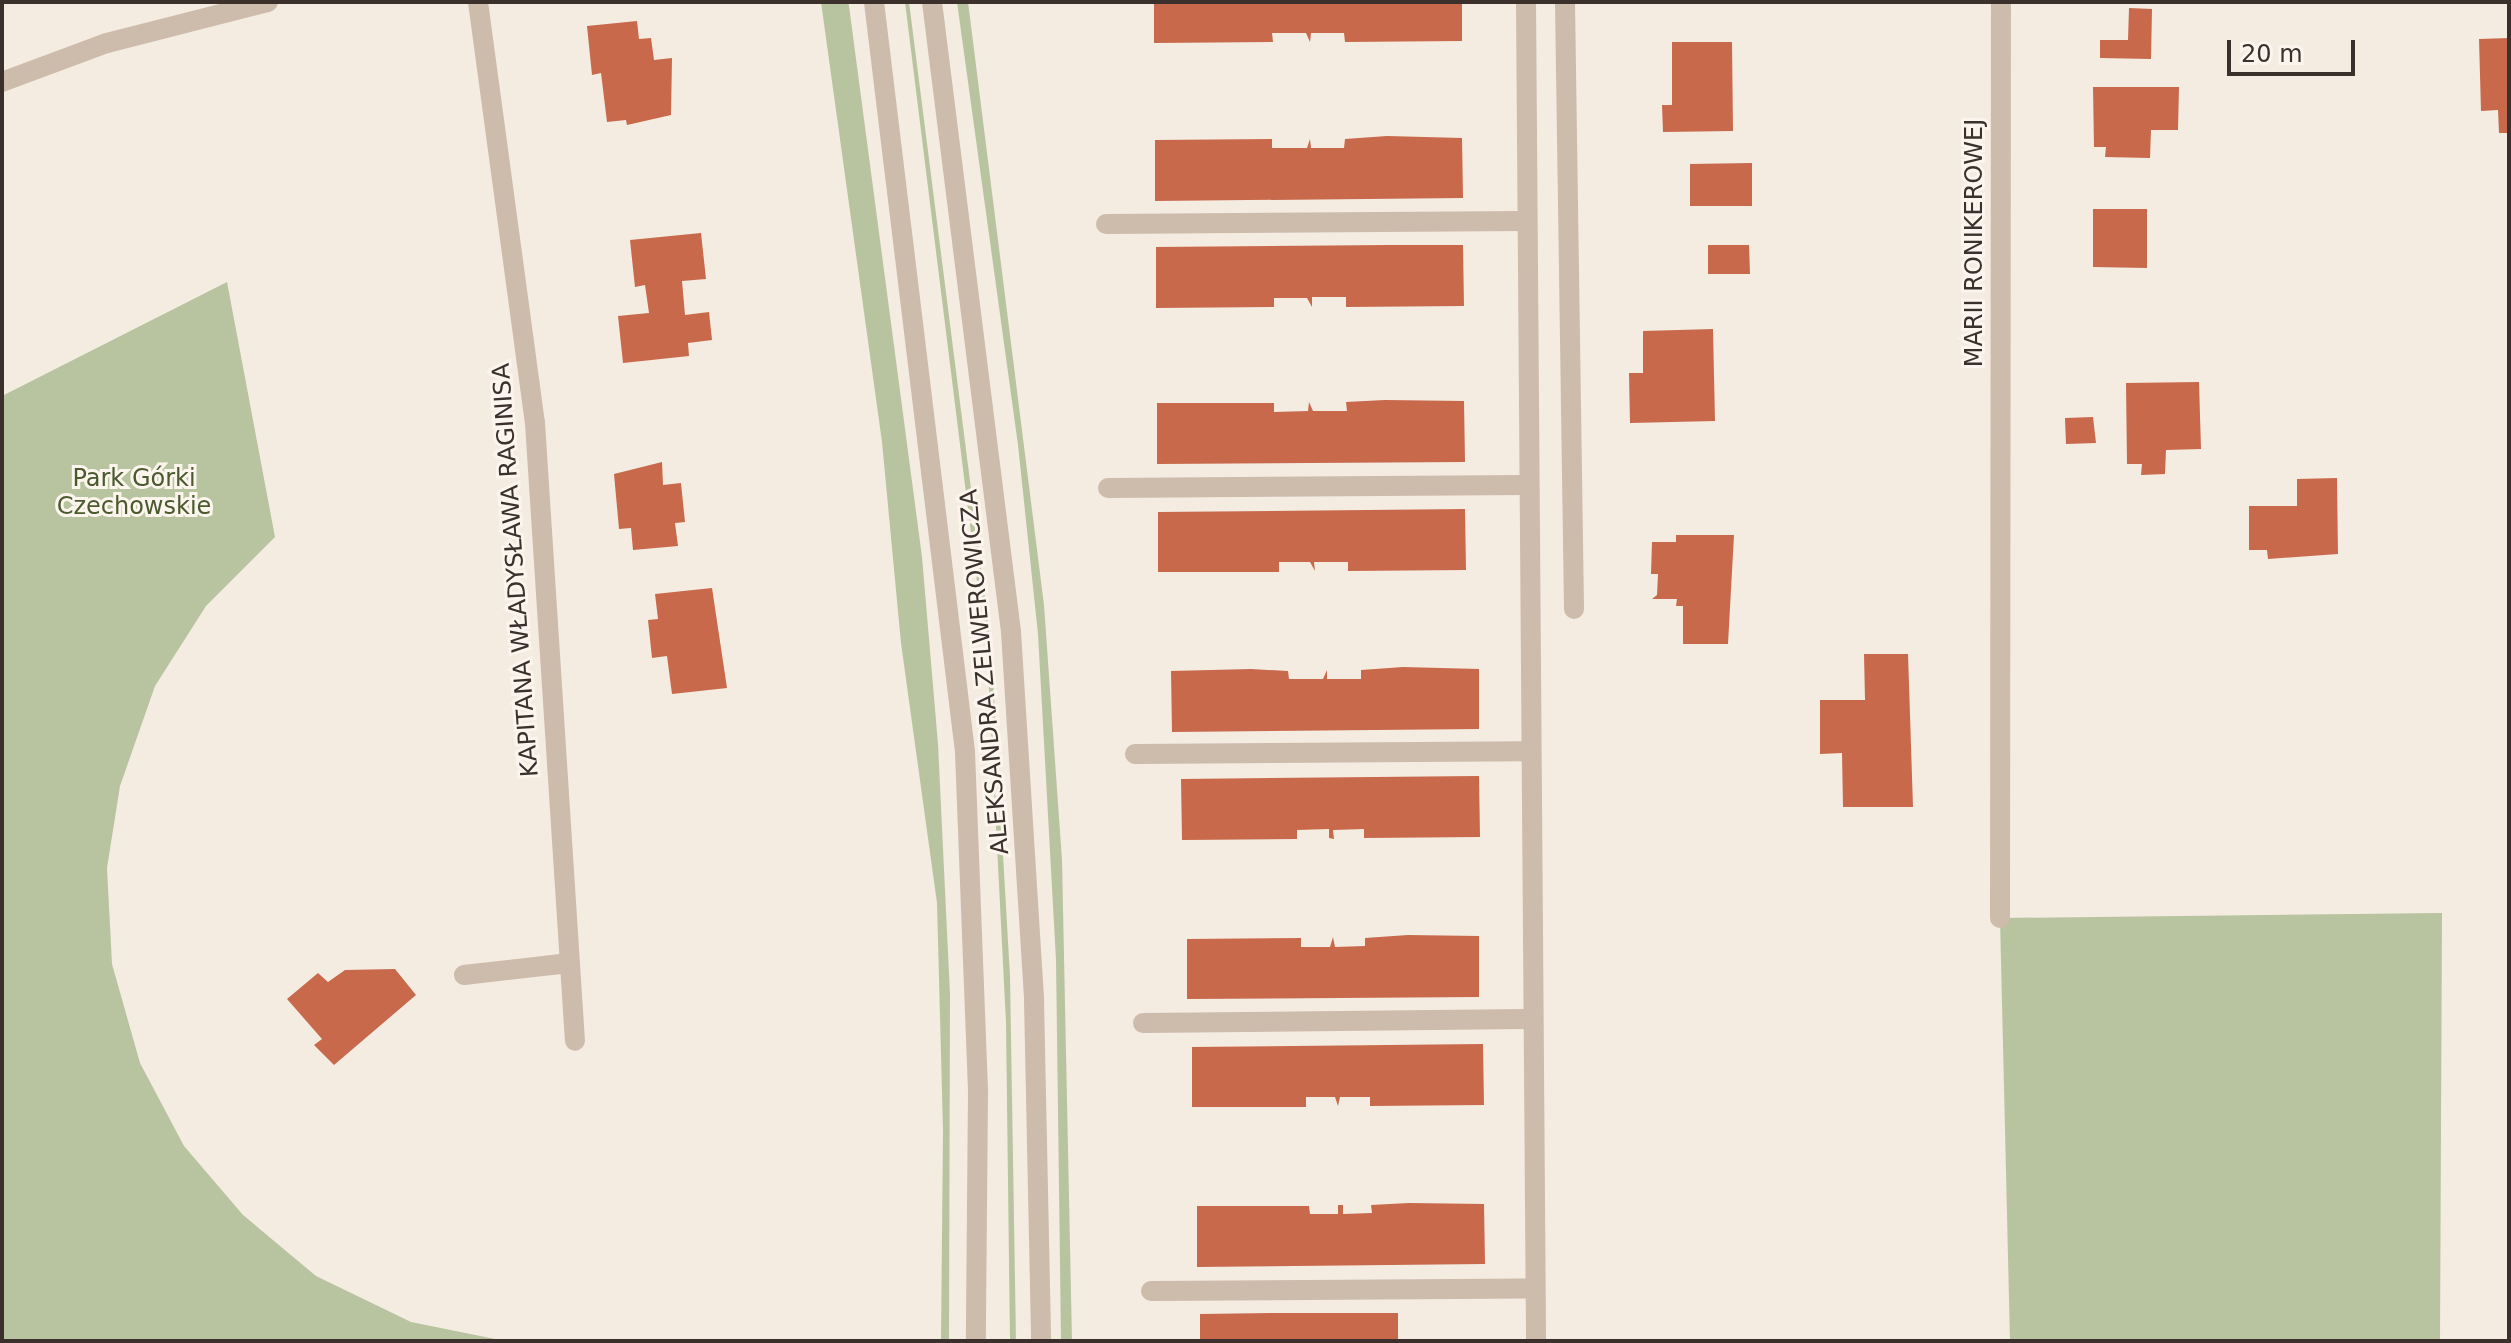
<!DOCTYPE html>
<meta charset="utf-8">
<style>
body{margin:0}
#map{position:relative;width:2511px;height:1343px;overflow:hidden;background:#f4ebe1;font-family:"DejaVu Sans",sans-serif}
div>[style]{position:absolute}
.green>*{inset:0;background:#b8c4a0}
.building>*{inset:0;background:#c8694b}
.minor>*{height:20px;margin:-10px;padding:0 10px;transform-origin:10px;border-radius:10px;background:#cdbbac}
span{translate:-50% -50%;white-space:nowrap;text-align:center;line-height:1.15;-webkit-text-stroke:6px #fbf5ee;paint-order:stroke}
.street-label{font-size:24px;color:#3b302b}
.park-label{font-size:24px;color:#4a5a2e}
.frame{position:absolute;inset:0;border:4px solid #3b302b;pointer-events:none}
.scale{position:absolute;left:2227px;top:40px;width:128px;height:36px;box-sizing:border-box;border:4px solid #3b302b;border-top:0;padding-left:10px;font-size:24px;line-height:28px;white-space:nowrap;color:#3b302b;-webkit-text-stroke:6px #fbf5ee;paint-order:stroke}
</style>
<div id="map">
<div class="green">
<div style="clip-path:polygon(821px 2px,848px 2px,849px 6px,922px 557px,938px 744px,950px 994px,949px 1341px,941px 1341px,943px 1130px,937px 903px,901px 643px,882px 442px)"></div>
<div style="clip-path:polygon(905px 2px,909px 2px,991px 646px,1010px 976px,1016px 1341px,1010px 1341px,1006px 1022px,988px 670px)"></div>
<div style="clip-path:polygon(957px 2px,968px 2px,1044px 605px,1062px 860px,1072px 1341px,1061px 1341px,1056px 960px,1038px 634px,1018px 445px)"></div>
<div style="clip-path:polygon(227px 282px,275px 537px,206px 606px,155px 686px,120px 786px,107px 868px,112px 964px,140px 1063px,184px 1146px,243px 1215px,316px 1276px,411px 1322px,505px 1341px,2px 1341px,2px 396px)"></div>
<div style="clip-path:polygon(2442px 913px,2440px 1341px,2010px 1341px,2000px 918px)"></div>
</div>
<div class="building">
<div style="clip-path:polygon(1154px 2px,1462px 2px,1462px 41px,1345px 42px,1344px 33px,1311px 33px,1310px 42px,1306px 33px,1272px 33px,1273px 42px,1154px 43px)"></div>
<div style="clip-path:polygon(2129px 8px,2152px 9px,2151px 59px,2100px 58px,2100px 40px,2128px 40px)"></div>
<div style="clip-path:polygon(637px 21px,639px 39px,651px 38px,654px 60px,672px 58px,671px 115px,627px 125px,626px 120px,607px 122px,601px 73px,592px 75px,587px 26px)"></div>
<div style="clip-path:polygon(2509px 38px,2509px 133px,2499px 133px,2498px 110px,2481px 111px,2479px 39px)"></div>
<div style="clip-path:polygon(1672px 42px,1732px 42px,1733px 131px,1663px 132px,1662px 105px,1672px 105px)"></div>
<div style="clip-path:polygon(2093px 87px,2179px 87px,2178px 130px,2151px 130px,2150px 158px,2105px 157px,2106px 147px,2094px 147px)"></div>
<div style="clip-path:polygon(1387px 136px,1462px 138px,1463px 198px,1155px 201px,1155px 140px,1272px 139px,1272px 148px,1307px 148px,1310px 139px,1311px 148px,1344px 148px,1345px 139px)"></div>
<div style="clip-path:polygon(1752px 163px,1752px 206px,1690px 206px,1690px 164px)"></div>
<div style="clip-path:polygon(2093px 209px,2147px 209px,2147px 268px,2093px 267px)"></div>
<div style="clip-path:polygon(701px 233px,706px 279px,682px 281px,685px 315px,709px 312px,712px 340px,688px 343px,689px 356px,623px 363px,618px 316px,649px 313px,645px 285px,635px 287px,630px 240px)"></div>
<div style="clip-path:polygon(1388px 245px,1463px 245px,1464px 306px,1346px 307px,1346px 297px,1312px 297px,1312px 307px,1307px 298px,1274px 298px,1274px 307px,1156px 308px,1156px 247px)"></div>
<div style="clip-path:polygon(1708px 245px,1749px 245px,1750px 274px,1708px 274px)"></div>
<div style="clip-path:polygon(1713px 329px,1715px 421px,1630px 423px,1629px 373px,1643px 373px,1643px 331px)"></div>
<div style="clip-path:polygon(2199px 382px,2201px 449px,2166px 450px,2165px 474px,2141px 475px,2142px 464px,2127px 464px,2126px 383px)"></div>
<div style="clip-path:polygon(1385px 400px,1464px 401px,1465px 462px,1157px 464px,1157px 403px,1274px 403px,1274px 412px,1308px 411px,1309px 402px,1313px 411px,1347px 411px,1346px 402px)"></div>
<div style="clip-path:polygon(2093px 417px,2096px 443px,2066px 444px,2065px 418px)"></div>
<div style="clip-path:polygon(662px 462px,663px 485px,681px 483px,685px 522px,675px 523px,678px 546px,633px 550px,631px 528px,619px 529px,614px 474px)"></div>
<div style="clip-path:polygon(2337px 478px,2338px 554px,2268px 559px,2267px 550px,2249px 550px,2249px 506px,2297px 506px,2297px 479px)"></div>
<div style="clip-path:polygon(1465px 509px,1466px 570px,1348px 571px,1348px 562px,1314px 562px,1315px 571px,1310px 562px,1279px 562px,1279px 572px,1158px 572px,1158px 512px)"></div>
<div style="clip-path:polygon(1676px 535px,1734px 535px,1728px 644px,1683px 644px,1683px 606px,1676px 606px,1677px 599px,1652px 599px,1657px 595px,1658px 574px,1651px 574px,1652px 542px,1676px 542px)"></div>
<div style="clip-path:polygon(712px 588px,727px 688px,672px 694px,667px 656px,652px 658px,648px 620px,658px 619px,655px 594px)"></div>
<div style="clip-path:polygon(1864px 654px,1908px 654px,1913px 807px,1843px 807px,1842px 753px,1820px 754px,1820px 700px,1865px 700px)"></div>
<div style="clip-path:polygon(1403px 667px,1479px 669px,1479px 729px,1172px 732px,1171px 671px,1251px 669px,1288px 671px,1289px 679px,1323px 679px,1327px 670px,1327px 679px,1361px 679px,1361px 670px)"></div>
<div style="clip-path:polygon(1479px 776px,1480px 837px,1364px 838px,1364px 829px,1333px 830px,1334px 839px,1329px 838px,1329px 829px,1297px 830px,1297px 839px,1182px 840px,1181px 779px)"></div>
<div style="clip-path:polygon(1408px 935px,1479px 936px,1479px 997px,1187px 999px,1187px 939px,1301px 938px,1301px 947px,1330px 947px,1333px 937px,1335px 947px,1365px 946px,1365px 938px)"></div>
<div style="clip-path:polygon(395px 969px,416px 995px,334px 1065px,314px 1045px,322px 1039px,287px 999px,318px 973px,328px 982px,345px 970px)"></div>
<div style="clip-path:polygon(1483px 1044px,1484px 1105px,1370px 1106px,1370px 1097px,1340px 1097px,1338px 1106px,1335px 1097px,1306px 1097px,1306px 1107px,1192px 1107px,1192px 1047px)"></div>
<div style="clip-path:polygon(1409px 1203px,1484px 1204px,1485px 1264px,1197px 1267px,1197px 1206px,1309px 1206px,1310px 1214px,1338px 1214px,1338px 1205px,1343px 1205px,1343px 1214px,1372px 1213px,1371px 1205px)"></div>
<div style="clip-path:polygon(1273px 1313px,1398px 1313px,1398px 1341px,1200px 1341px,1200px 1314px)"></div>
</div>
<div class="minor">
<div style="left:478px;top:2px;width:425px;rotate:82.3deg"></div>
<div style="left:535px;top:423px;width:619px;rotate:86.3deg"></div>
<div style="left:874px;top:2px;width:756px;rotate:83.08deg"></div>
<div style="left:965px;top:752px;width:339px;rotate:87.8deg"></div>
<div style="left:978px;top:1091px;width:250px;rotate:90.5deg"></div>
<div style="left:932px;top:2px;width:635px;rotate:82.85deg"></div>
<div style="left:1011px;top:632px;width:369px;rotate:86.4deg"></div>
<div style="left:1034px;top:1000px;width:341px;rotate:88.8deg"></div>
<div style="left:1526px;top:2px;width:1339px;rotate:89.57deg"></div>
<div style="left:1565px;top:2px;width:607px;rotate:89.15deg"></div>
<div style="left:2px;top:82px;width:112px;rotate:-20.4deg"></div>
<div style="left:107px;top:43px;width:166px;rotate:-14.3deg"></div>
<div style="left:1106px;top:224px;width:420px;rotate:-0.4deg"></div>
<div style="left:1108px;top:488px;width:419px;rotate:-0.4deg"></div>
<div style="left:1135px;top:754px;width:393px;rotate:-0.4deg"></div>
<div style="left:2000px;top:918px;width:916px;rotate:-89.94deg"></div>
<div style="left:464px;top:975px;width:106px;rotate:-6.5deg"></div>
<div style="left:1143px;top:1023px;width:389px;rotate:-0.6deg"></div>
<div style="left:1151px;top:1291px;width:384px;rotate:-0.4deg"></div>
</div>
<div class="street-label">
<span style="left:1975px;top:243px;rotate:-90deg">MARII RONIKEROWEJ</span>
<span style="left:516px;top:570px;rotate:-94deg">KAPITANA WŁADYSŁAWA RAGINISA</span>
<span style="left:985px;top:672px;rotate:-95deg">ALEKSANDRA ZELWEROWICZA</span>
</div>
<div class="park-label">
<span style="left:134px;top:493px">Park Górki<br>Czechowskie</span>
</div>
<div class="frame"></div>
<div class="scale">20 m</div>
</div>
